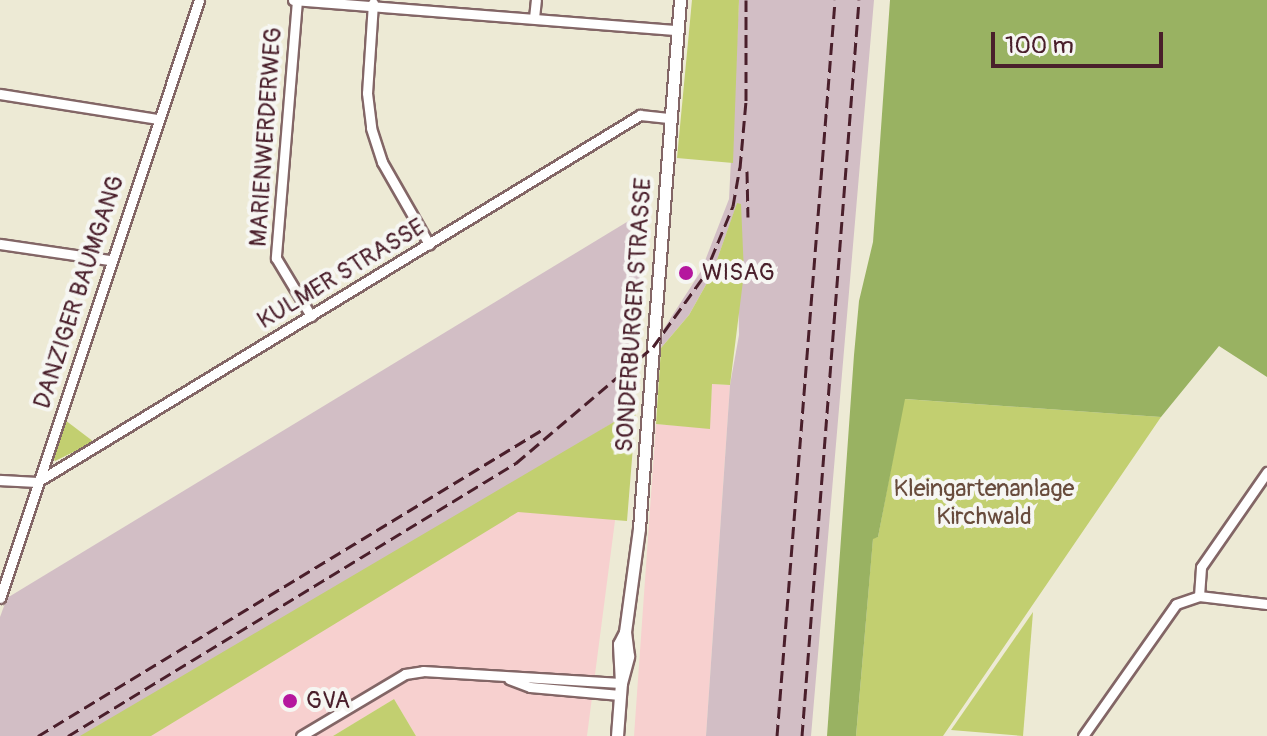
<!DOCTYPE html>
<style>
body{margin:0}
#map{position:relative;width:1267px;height:736px;overflow:hidden;background:#edead5;font-family:Pangolin,sans-serif}
div>[style]{position:absolute}
.built>*{inset:0;background:#f7d0cf}
.industrial>*{inset:0;background:#d2bec5}
.green>*{inset:0;background:#c2cf70}
.forest>*{inset:0;background:#99b262}
.roads{filter:drop-shadow(2px 0 #836666) drop-shadow(-2px 0 #836666) drop-shadow(0 2px #836666) drop-shadow(0 -2px #836666)}
.minor>*{height:9px;margin:-4.5px;padding:0 4.5px;transform-origin:4.5px;border-radius:4.5px;background:#fff}
.tertiary>*{height:11px;margin:-5.5px;padding:0 5.5px;transform-origin:5.5px;border-radius:5.5px;background:#fff}
.rail>*{height:3px;margin-top:-1.5px;transform-origin:0;background:repeating-linear-gradient(90deg,#4a1f2b 0 12px,transparent 0 18px)}
.dots>*{width:22px;height:22px;translate:-50% -50%;box-sizing:border-box;border:4px solid #f6f6f2;border-radius:50%}
span{translate:-50% -50%;white-space:nowrap;text-align:center;line-height:1.15;-webkit-text-stroke:8px #f6f6f2;paint-order:stroke}
.street-label{font-size:24px;color:#4a1f2b}
.poi-label{font-size:24px;color:#4a1f2b}
.left{translate:0 -50%;text-align:left}
.park-label{font-size:24px;color:#684b3c}
.scale{position:absolute;left:991px;top:32px;width:172px;height:36px;box-sizing:border-box;border:4px solid #4a1f2b;border-top:0;padding-left:10px;font-size:24px;line-height:28px;white-space:nowrap;color:#4a1f2b;-webkit-text-stroke:6px #f6f6f2;paint-order:stroke}
</style>
<div id="map">
<div class="built">
<div style="clip-path:polygon(712px 384px,730px 385px,706px 736px,634px 736px,656px 424px,709px 428px)"></div>
<div style="clip-path:polygon(629px 413px,587px 736px,416px 736px,394px 699px,333px 736px,98px 736px)"></div>
</div>
<div class="industrial">
<div style="clip-path:polygon(739px 0,874px 0,811px 736px,706px 736px,730px 385px,739px 335px,737px 204px,712px 274px,689px 315px,661px 348px,663px 330px,701px 271px,729px 199px)"></div>
<div style="clip-path:polygon(645px 211px,629px 413px,98px 736px,0 736px,0 617px,7px 598px)"></div>
</div>
<div class="green">
<div style="clip-path:polygon(692px 0,739px 0,733px 163px,677px 158px)"></div>
<div style="clip-path:polygon(737px 203px,741px 204px,744px 273px,730px 385px,712px 384px,710px 429px,656px 424px,661px 348px,689px 315px,712px 274px)"></div>
<div style="clip-path:polygon(904px 399px,1161px 417px,943px 736px,856px 736px,873px 538px,878px 537px)"></div>
<div style="clip-path:polygon(636px 409px,627px 521px,518px 512px,151px 736px,80px 736px)"></div>
<div style="clip-path:polygon(65px 420px,94px 442px,55px 461px,53px 457px)"></div>
<div style="clip-path:polygon(1033px 612px,1023px 736px,951px 730px)"></div>
<div style="clip-path:polygon(394px 699px,416px 736px,333px 736px)"></div>
</div>
<div class="forest">
<div style="clip-path:polygon(890px 0,1267px 0,1267px 377px,1219px 346px,1161px 417px,905px 399px,878px 537px,873px 539px,856px 736px,827px 736px,854px 355px,859px 301px,873px 242px)"></div>
</div>
<div class="roads">
<div class="minor">
<div style="left:293px;top:0;width:386px;rotate:4.5deg"></div>
<div style="left:297px;top:0;width:259px;rotate:94.7deg"></div>
<div style="left:276px;top:258px;width:68px;rotate:58.9deg"></div>
<div style="left:373px;top:3px;width:90px;rotate:93.8deg"></div>
<div style="left:367px;top:93px;width:35px;rotate:83deg"></div>
<div style="left:371px;top:128px;width:36px;rotate:72deg"></div>
<div style="left:382px;top:162px;width:95px;rotate:60.2deg"></div>
<div style="left:534px;top:18px;width:18px;rotate:-84deg"></div>
<div style="left:0;top:94px;width:159px;rotate:9deg"></div>
<div style="left:0;top:244px;width:111px;rotate:8.3deg"></div>
<div style="left:0;top:480px;width:37px;rotate:3deg"></div>
<div style="left:37px;top:482px;width:706px;rotate:-31.33deg"></div>
<div style="left:640px;top:115px;width:31px;rotate:6deg"></div>
<div style="left:1199px;top:596px;width:29px;rotate:-86deg"></div>
<div style="left:1201px;top:567px;width:116px;rotate:-55.2deg"></div>
<div style="left:0;top:598px;width:630px;rotate:-71.59deg"></div>
<div style="left:509px;top:679px;width:22px;rotate:21deg"></div>
<div style="left:530px;top:687px;width:90px;rotate:5.1deg"></div>
<div style="left:301px;top:736px;width:121px;rotate:-30.8deg"></div>
<div style="left:405px;top:674px;width:18px;rotate:-9deg"></div>
<div style="left:423px;top:671px;width:198px;rotate:3.5deg"></div>
<div style="left:1083px;top:736px;width:161px;rotate:-54.8deg"></div>
<div style="left:1176px;top:604px;width:24px;rotate:-19deg"></div>
<div style="left:1199px;top:596px;width:68px;rotate:6.7deg"></div>
</div>
<div class="tertiary">
<div style="left:621px;top:683px;width:39px;rotate:-93deg"></div>
<div style="left:619px;top:644px;width:13px;rotate:-63deg"></div>
<div style="left:625px;top:632px;width:105px;rotate:-82.3deg"></div>
<div style="left:639px;top:528px;width:530px;rotate:-85.56deg"></div>
<div style="left:617px;top:736px;width:53px;rotate:-85.7deg"></div>
<div style="left:621px;top:683px;width:28px;rotate:-75deg"></div>
<div style="left:628px;top:656px;width:24px;rotate:-97deg"></div>
</div>
</div>
<div class="rail">
<div style="left:747px;top:171px;width:46px;rotate:88.8deg"></div>
<div style="left:38px;top:736px;width:593px;rotate:-31.28deg"></div>
<div style="left:68px;top:736px;width:525px;rotate:-31.36deg"></div>
<div style="left:516px;top:463px;width:180px;rotate:-40.3deg"></div>
<div style="left:653px;top:347px;width:87px;rotate:-54.3deg"></div>
<div style="left:704px;top:276px;width:76px;rotate:-67.5deg"></div>
<div style="left:733px;top:206px;width:39px;rotate:-80deg"></div>
<div style="left:740px;top:168px;width:67px;rotate:-84.9deg"></div>
<div style="left:746px;top:101px;width:101px;rotate:-90deg"></div>
<div style="left:777px;top:736px;width:738px;rotate:-85.49deg"></div>
<div style="left:802px;top:736px;width:738px;rotate:-85.57deg"></div>
</div>
<div class="dots">
<div style="left:686px;top:273px;background:#b5179e"></div>
<div style="left:290px;top:701px;background:#b5179e"></div>
</div>
<div class="street-label">
<span style="left:266px;top:137px;rotate:-86deg">MARIENWERDERWEG</span>
<span style="left:341px;top:274px;rotate:-31deg">KULMER STRASSE</span>
<span style="left:79px;top:292px;rotate:-72deg">DANZIGER BAUMGANG</span>
<span style="left:634px;top:315px;rotate:-86deg">SONDERBURGER STRASSE</span>
</div>
<div class="poi-label">
<span class="left" style="left:702px;top:273px">WISAG</span>
<span class="left" style="left:306px;top:701px">GVA</span>
</div>
<div class="park-label">
<span style="left:984px;top:503px">Kleingartenanlage<br>Kirchwald</span>
</div>
<div class="scale">100 m</div>
</div>
